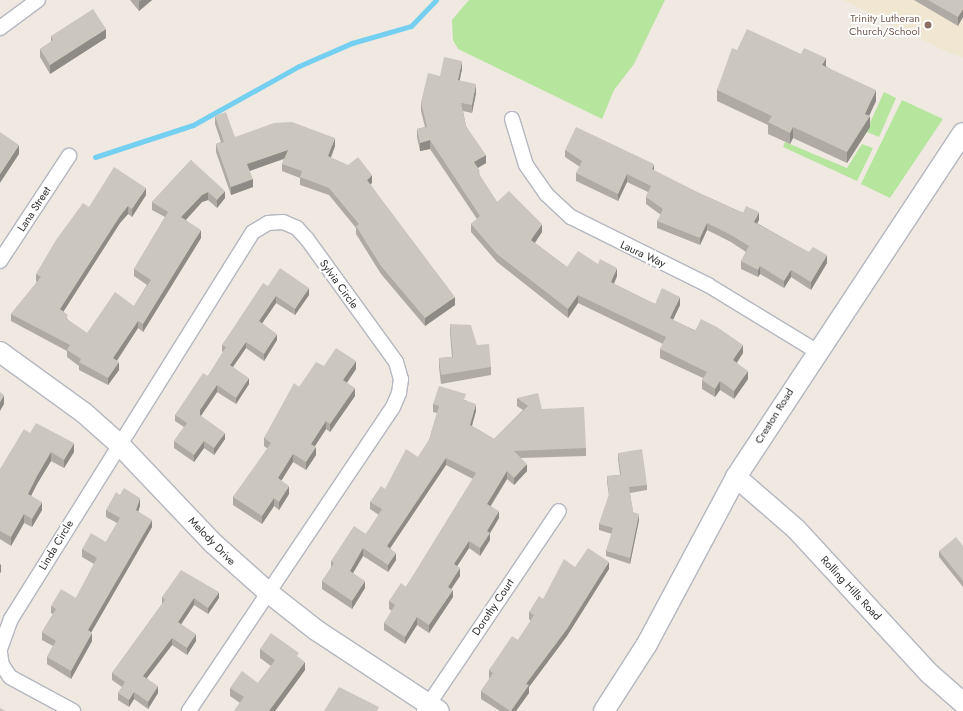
<!DOCTYPE html>
<style>
body{margin:0}
#map{position:relative;width:963px;height:711px;overflow:hidden;background:#efe9e1;font-family:Jost,sans-serif}
div>[style]{position:absolute}
.education>*{inset:0;background:#f0e6d1}
.green>*{inset:0;background:#b6e59e}
.stream>*{height:5px;margin:-2.5px;padding:0 2.5px;transform-origin:2.5px;border-radius:2.5px;background:#75cff0}
.roads{filter:drop-shadow(1px 0 #b4b7c1) drop-shadow(-1px 0 #b4b7c1) drop-shadow(0 1px #b4b7c1) drop-shadow(0 -1px #b4b7c1)}
.street>*{height:14px;margin:-7px;padding:0 7px;transform-origin:7px;border-radius:7px;background:#fff}
.secondary>*{height:20px;margin:-10px;padding:0 10px;transform-origin:10px;border-radius:10px;background:#fff}
.wall>*{inset:0;background:#afaba4}
.shaded-wall>*{inset:0;background:#8e8b86}
.building>*{inset:0;background:#cbc7bf}
.dots>*{width:11px;height:11px;translate:-50% -50%;box-sizing:border-box;border:2px solid #fff;border-radius:50%}
span{translate:-50% -50%;white-space:nowrap;text-align:center;line-height:1.15;-webkit-text-stroke:3.5px #fff;paint-order:stroke}
.education-label{font-size:11px;color:#785e54}
.right{translate:-100% -50%;text-align:right}
.street-label{font-size:11px;color:#2e2e2e}
</style>
<div id="map">
<div class="education">
<div style="clip-path:polygon(843px 0,963px 0,963px 57px,945px 51px)"></div>
</div>
<div class="green">
<div style="clip-path:polygon(469px 0,665px 0,634px 64px,614px 90px,602px 119px,458px 49px,453px 40px,452px 20px)"></div>
<div style="clip-path:polygon(884px 92px,896px 98px,879px 137px,867px 132px,868px 127px)"></div>
<div style="clip-path:polygon(902px 100px,943px 119px,890px 198px,861px 184px)"></div>
<div style="clip-path:polygon(785px 142px,847px 168px,862px 144px,873px 148px,857px 181px,783px 147px)"></div>
</div>
<div class="stream">
<div style="left:95px;top:157px;width:103px;rotate:-18.1deg"></div>
<div style="left:193px;top:125px;width:121px;rotate:-29.1deg"></div>
<div style="left:299px;top:66px;width:58px;rotate:-23.5deg"></div>
<div style="left:352px;top:43px;width:61px;rotate:-16.1deg"></div>
<div style="left:411px;top:26px;width:36px;rotate:-46deg"></div>
</div>
<div class="roads">
<div class="street">
<div style="left:0;top:28px;width:47px;rotate:-36.4deg"></div>
<div style="left:512px;top:119px;width:48px;rotate:73.1deg"></div>
<div style="left:526px;top:165px;width:35px;rotate:55deg"></div>
<div style="left:546px;top:194px;width:34px;rotate:43deg"></div>
<div style="left:571px;top:217px;width:153px;rotate:26.4deg"></div>
<div style="left:708px;top:285px;width:127px;rotate:31.4deg"></div>
<div style="left:0;top:261px;width:126px;rotate:-56.7deg"></div>
<div style="left:0;top:649px;width:32px;rotate:-70deg"></div>
<div style="left:11px;top:619px;width:456px;rotate:-58deg"></div>
<div style="left:253px;top:232px;width:17px;rotate:-31deg"></div>
<div style="left:268px;top:223px;width:15px;rotate:-4deg"></div>
<div style="left:283px;top:222px;width:15px;rotate:23deg"></div>
<div style="left:297px;top:228px;width:15px;rotate:48deg"></div>
<div style="left:307px;top:239px;width:152px;rotate:54.1deg"></div>
<div style="left:396px;top:362px;width:18px;rotate:74deg"></div>
<div style="left:401px;top:379px;width:14px;rotate:98deg"></div>
<div style="left:399px;top:393px;width:15px;rotate:113deg"></div>
<div style="left:393px;top:407px;width:366px;rotate:123.9deg"></div>
<div style="left:0;top:653px;width:12px;rotate:81deg"></div>
<div style="left:2px;top:665px;width:14px;rotate:56deg"></div>
<div style="left:10px;top:677px;width:72px;rotate:28.4deg"></div>
<div style="left:424px;top:711px;width:241px;rotate:-56deg"></div>
</div>
<div class="secondary">
<div style="left:0;top:352px;width:102px;rotate:35.9deg"></div>
<div style="left:83px;top:412px;width:47px;rotate:41.5deg"></div>
<div style="left:118px;top:443px;width:139px;rotate:46.5deg"></div>
<div style="left:214px;top:544px;width:74px;rotate:41.7deg"></div>
<div style="left:269px;top:593px;width:60px;rotate:38.2deg"></div>
<div style="left:316px;top:630px;width:147px;rotate:33.4deg"></div>
<div style="left:736px;top:477px;width:79px;rotate:40.9deg"></div>
<div style="left:796px;top:529px;width:197px;rotate:47.3deg"></div>
<div style="left:930px;top:674px;width:44px;rotate:41.3deg"></div>
<div style="left:604px;top:711px;width:80px;rotate:-57.3deg"></div>
<div style="left:647px;top:644px;width:189px;rotate:-61.9deg"></div>
<div style="left:736px;top:477px;width:412px;rotate:-56.6deg"></div>
</div>
</div>
<div class="wall">
<div style="clip-path:polygon(130px 0,152px 0,139px 11px)"></div>
<div style="clip-path:polygon(914px 0,963px 0,958px 26px)"></div>
<div style="clip-path:polygon(51px 36px,106px 38px,50px 74px,40px 57px,40px 49px,51px 42px)"></div>
<div style="clip-path:polygon(737px 50px,826px 66px,876px 101px,869px 116px,870px 127px,847px 163px,793px 138px,790px 144px,768px 134px,768px 125px,717px 101px,717px 90px)"></div>
<div style="clip-path:polygon(462px 69px,459px 81px,476px 93px,472px 113px,463px 111px,466px 126px,486px 163px,478px 168px,480px 176px,497px 202px,542px 232px,535px 243px,567px 267px,598px 264px,617px 276px,614px 284px,655px 304px,680px 305px,673px 320px,743px 353px,737px 363px,748px 379px,734px 399px,720px 390px,715px 397px,702px 389px,702px 380px,703px 378px,660px 358px,660px 349px,663px 344px,578px 303px,568px 318px,497px 262px,471px 232px,471px 224px,477px 219px,430px 149px,420px 151px,417px 137px,417px 129px,425px 127px,421px 111px,421px 102px,440px 76px)"></div>
<div style="clip-path:polygon(215px 116px,235px 137px,335px 146px,331px 158px,372px 183px,370px 184px,455px 305px,425px 326px,381px 274px,356px 234px,356px 228px,329px 195px,300px 185px,300px 178px,282px 171px,282px 164px,284px 159px,249px 171px,253px 187px,231px 195px,216px 152px,216px 144px,221px 142px,215px 124px)"></div>
<div style="clip-path:polygon(565px 150px,654px 171px,701px 194px,759px 220px,757px 223px,827px 263px,811px 290px,791px 277px,784px 288px,760px 274px,758px 277px,741px 269px,741px 261px,746px 252px,731px 242px,707px 230px,700px 245px,657px 228px,657px 221px,661px 215px,646px 204px,646px 197px,648px 192px,627px 182px,618px 201px,576px 181px,576px 173px,580px 167px,565px 157px)"></div>
<div style="clip-path:polygon(191px 160px,225px 198px,217px 208px,208px 200px,202px 202px,186px 220px,201px 238px,143px 332px,138px 328px,117px 361px,119px 370px,108px 385px,79px 370px,79px 366px,67px 357px,67px 351px,11px 321px,11px 314px,37px 282px,36px 281px,36px 274px,89px 207px,146px 195px,132px 217px,128px 214px,120px 223px,63px 312px,68px 320px,87px 333px,134px 306px,147px 285px,134px 276px,134px 269px,165px 217px,152px 210px,152px 202px)"></div>
<div style="clip-path:polygon(268px 286px,309px 295px,295px 315px,276px 303px,262px 323px,277px 340px,264px 361px,246px 348px,233px 367px,249px 384px,236px 404px,217px 392px,201px 416px,225px 439px,214px 455px,204px 448px,194px 462px,174px 448px,174px 441px,184px 427px,175px 421px,175px 415px,208px 376px,223px 352px,222px 351px,222px 345px)"></div>
<div style="clip-path:polygon(450px 324px,477px 345px,491px 367px,491px 375px,441px 384px,439px 367px,439px 358px,452px 357px,450px 333px)"></div>
<div style="clip-path:polygon(324px 366px,356px 369px,347px 383px,355px 396px,330px 432px,326px 429px,315px 446px,316px 455px,306px 470px,293px 462px,281px 481px,289px 494px,279px 510px,274px 506px,262px 524px,233px 505px,233px 497px,268px 449px,264px 446px,264px 438px,299px 387px)"></div>
<div style="clip-path:polygon(517px 398px,542px 409px,586px 448px,586px 456px,521px 458px,527px 471px,514px 485px,507px 479px,491px 506px,499px 518px,490px 533px,490px 540px,480px 556px,469px 548px,457px 566px,460px 576px,451px 589px,453px 597px,429px 633px,417px 625px,405px 644px,384px 630px,384px 623px,392px 611px,389px 609px,389px 601px,406px 587px,473px 479px,446px 465px,390px 548px,396px 560px,388px 572px,363px 556px,353px 573px,365px 588px,352px 609px,322px 589px,322px 581px,331px 568px,331px 561px,366px 534px,379px 515px,370px 509px,370px 502px,385px 489px,418px 457px,429px 440px,437px 413px,433px 412px,433px 404px,466px 400px,476px 411px,472px 426px,494px 439px,523px 410px,517px 406px)"></div>
<div style="clip-path:polygon(30px 433px,74px 452px,64px 468px,51px 461px,37px 484px,31px 495px,42px 510px,32px 527px,24px 523px,11px 546px,0 539px,0 469px)"></div>
<div style="clip-path:polygon(618px 453px,647px 485px,647px 490px,630px 493px,633px 512px,639px 520px,630px 564px,606px 556px,606px 551px,612px 534px,599px 530px,599px 524px,609px 496px,607px 482px,607px 476px,620px 475px,618px 459px)"></div>
<div style="clip-path:polygon(120px 495px,140px 506px,138px 512px,152px 527px,91px 632px,92px 641px,71px 679px,47px 664px,47px 657px,53px 646px,42px 640px,42px 632px,53px 614px,51px 613px,51px 606px,76px 598px,94px 564px,82px 557px,82px 549px,106px 542px,117px 523px,106px 517px,106px 510px)"></div>
<div style="clip-path:polygon(963px 546px,963px 587px,939px 557px,939px 551px)"></div>
<div style="clip-path:polygon(609px 569px,567px 636px,529px 687px,529px 693px,516px 711px,500px 711px,481px 699px,481px 691px,490px 678px,489px 678px,489px 670px,518px 640px,531px 621px,529px 619px,529px 612px,543px 599px)"></div>
<div style="clip-path:polygon(162px 597px,219px 598px,208px 614px,194px 605px,181px 624px,196px 641px,187px 655px,172px 645px,147px 678px,158px 693px,148px 709px,134px 699px,129px 707px,118px 700px,118px 693px,122px 687px,112px 680px,112px 673px,162px 604px)"></div>
<div style="clip-path:polygon(260px 649px,299px 658px,305px 670px,275px 711px,234px 711px,240px 703px,230px 696px,230px 688px,258px 683px,271px 666px,260px 658px)"></div>
</div>
<div class="shaded-wall">
<div style="clip-path:polygon(141px 0,152px 0,139px 11px,139px 2px)"></div>
<div style="clip-path:polygon(963px 9px,963px 17px,958px 26px,958px 17px)"></div>
<div style="clip-path:polygon(106px 29px,106px 38px,50px 74px,50px 65px)"></div>
<div style="clip-path:polygon(826px 58px,826px 69px,822px 65px)"></div>
<div style="clip-path:polygon(462px 61px,462px 69px,458px 89px,458px 80px)"></div>
<div style="clip-path:polygon(476px 84px,476px 93px,472px 113px,472px 105px)"></div>
<div style="clip-path:polygon(876px 90px,876px 101px,868px 118px,870px 116px,870px 127px,847px 163px,847px 152px)"></div>
<div style="clip-path:polygon(793px 127px,793px 138px,790px 144px,790px 133px)"></div>
<div style="clip-path:polygon(335px 138px,335px 146px,328px 164px,328px 156px)"></div>
<div style="clip-path:polygon(430px 140px,430px 149px,420px 151px,420px 143px)"></div>
<div style="clip-path:polygon(19px 145px,19px 154px,0 183px,0 174px)"></div>
<div style="clip-path:polygon(288px 150px,288px 157px,247px 172px,247px 164px)"></div>
<div style="clip-path:polygon(486px 155px,486px 163px,474px 170px,474px 162px)"></div>
<div style="clip-path:polygon(654px 164px,654px 172px,652px 169px)"></div>
<div style="clip-path:polygon(627px 174px,627px 182px,618px 201px,618px 194px)"></div>
<div style="clip-path:polygon(372px 175px,372px 183px,367px 187px,367px 180px)"></div>
<div style="clip-path:polygon(253px 179px,253px 187px,231px 195px,231px 187px)"></div>
<div style="clip-path:polygon(146px 188px,146px 195px,132px 217px,132px 209px)"></div>
<div style="clip-path:polygon(225px 191px,225px 198px,217px 208px,217px 200px)"></div>
<div style="clip-path:polygon(208px 192px,208px 200px,202px 202px,181px 225px,181px 217px,202px 195px)"></div>
<div style="clip-path:polygon(128px 206px,128px 214px,120px 223px,60px 317px,60px 309px,120px 216px)"></div>
<div style="clip-path:polygon(759px 212px,759px 220px,754px 229px,754px 222px)"></div>
<div style="clip-path:polygon(707px 223px,707px 230px,700px 245px,700px 238px)"></div>
<div style="clip-path:polygon(542px 224px,542px 232px,531px 248px,531px 240px)"></div>
<div style="clip-path:polygon(201px 230px,201px 238px,143px 332px,143px 324px)"></div>
<div style="clip-path:polygon(827px 255px,827px 263px,811px 290px,811px 282px)"></div>
<div style="clip-path:polygon(760px 266px,760px 274px,758px 277px,758px 270px)"></div>
<div style="clip-path:polygon(617px 268px,617px 276px,611px 290px,611px 282px)"></div>
<div style="clip-path:polygon(791px 270px,791px 277px,784px 288px,784px 281px)"></div>
<div style="clip-path:polygon(309px 288px,309px 295px,295px 315px,295px 309px)"></div>
<div style="clip-path:polygon(578px 295px,578px 303px,568px 318px,568px 309px)"></div>
<div style="clip-path:polygon(276px 296px,276px 303px,259px 328px,259px 321px)"></div>
<div style="clip-path:polygon(455px 297px,455px 305px,425px 326px,425px 318px)"></div>
<div style="clip-path:polygon(680px 297px,680px 305px,670px 326px,670px 318px)"></div>
<div style="clip-path:polygon(138px 321px,138px 328px,113px 366px,113px 358px)"></div>
<div style="clip-path:polygon(277px 334px,277px 340px,264px 361px,264px 354px)"></div>
<div style="clip-path:polygon(246px 342px,246px 348px,230px 371px,230px 365px)"></div>
<div style="clip-path:polygon(743px 345px,743px 353px,733px 368px,733px 360px)"></div>
<div style="clip-path:polygon(356px 361px,356px 369px,343px 388px,343px 380px)"></div>
<div style="clip-path:polygon(119px 362px,119px 370px,108px 385px,108px 378px)"></div>
<div style="clip-path:polygon(748px 371px,748px 379px,734px 399px,734px 391px)"></div>
<div style="clip-path:polygon(249px 378px,249px 384px,236px 404px,236px 398px)"></div>
<div style="clip-path:polygon(720px 381px,720px 390px,715px 397px,715px 389px)"></div>
<div style="clip-path:polygon(217px 385px,217px 392px,200px 417px,200px 410px)"></div>
<div style="clip-path:polygon(355px 388px,355px 396px,330px 432px,330px 424px)"></div>
<div style="clip-path:polygon(4px 395px,4px 404px,0 411px,0 402px)"></div>
<div style="clip-path:polygon(476px 404px,476px 411px,470px 432px,470px 425px)"></div>
<div style="clip-path:polygon(326px 421px,326px 429px,311px 452px,311px 444px)"></div>
<div style="clip-path:polygon(225px 433px,225px 439px,214px 455px,214px 448px)"></div>
<div style="clip-path:polygon(204px 441px,204px 448px,194px 462px,194px 455px)"></div>
<div style="clip-path:polygon(74px 443px,74px 452px,64px 468px,64px 460px)"></div>
<div style="clip-path:polygon(316px 447px,316px 455px,306px 470px,306px 462px)"></div>
<div style="clip-path:polygon(51px 452px,51px 461px,37px 484px,28px 502px,28px 494px,37px 476px)"></div>
<div style="clip-path:polygon(293px 454px,293px 462px,278px 486px,278px 478px)"></div>
<div style="clip-path:polygon(446px 458px,446px 465px,387px 553px,387px 546px)"></div>
<div style="clip-path:polygon(527px 464px,527px 471px,514px 485px,514px 478px)"></div>
<div style="clip-path:polygon(507px 471px,507px 479px,487px 511px,487px 504px)"></div>
<div style="clip-path:polygon(289px 486px,289px 494px,279px 510px,279px 502px)"></div>
<div style="clip-path:polygon(140px 498px,140px 506px,136px 518px,136px 510px)"></div>
<div style="clip-path:polygon(274px 498px,274px 506px,262px 524px,262px 516px)"></div>
<div style="clip-path:polygon(42px 502px,42px 510px,32px 527px,32px 519px)"></div>
<div style="clip-path:polygon(499px 511px,499px 518px,487px 538px,487px 531px)"></div>
<div style="clip-path:polygon(24px 514px,24px 523px,11px 546px,11px 537px)"></div>
<div style="clip-path:polygon(639px 514px,639px 520px,630px 564px,630px 558px)"></div>
<div style="clip-path:polygon(152px 520px,152px 527px,88px 638px,88px 630px)"></div>
<div style="clip-path:polygon(490px 533px,490px 540px,480px 556px,480px 548px)"></div>
<div style="clip-path:polygon(469px 541px,469px 548px,454px 571px,454px 564px)"></div>
<div style="clip-path:polygon(363px 548px,363px 556px,350px 578px,350px 571px)"></div>
<div style="clip-path:polygon(396px 553px,396px 560px,388px 572px,388px 565px)"></div>
<div style="clip-path:polygon(609px 562px,609px 569px,567px 636px,529px 687px,529px 693px,516px 711px,511px 711px,526px 684px)"></div>
<div style="clip-path:polygon(1px 564px,1px 572px,0 573px,0 565px)"></div>
<div style="clip-path:polygon(460px 568px,460px 576px,448px 594px,448px 587px)"></div>
<div style="clip-path:polygon(365px 581px,365px 588px,352px 609px,352px 601px)"></div>
<div style="clip-path:polygon(453px 590px,453px 597px,429px 633px,429px 625px)"></div>
<div style="clip-path:polygon(219px 592px,219px 598px,208px 614px,208px 608px)"></div>
<div style="clip-path:polygon(194px 598px,194px 605px,178px 629px,178px 622px)"></div>
<div style="clip-path:polygon(417px 617px,417px 625px,405px 644px,405px 637px)"></div>
<div style="clip-path:polygon(92px 633px,92px 641px,71px 679px,71px 671px)"></div>
<div style="clip-path:polygon(196px 634px,196px 641px,187px 655px,187px 648px)"></div>
<div style="clip-path:polygon(172px 638px,172px 645px,143px 683px,143px 676px)"></div>
<div style="clip-path:polygon(305px 662px,305px 670px,275px 711px,269px 711px)"></div>
<div style="clip-path:polygon(158px 686px,158px 693px,148px 709px,148px 702px)"></div>
<div style="clip-path:polygon(134px 692px,134px 699px,129px 707px,129px 700px)"></div>
</div>
<div class="building">
<div style="clip-path:polygon(928px 0,963px 0,963px 9px,958px 17px)"></div>
<div style="clip-path:polygon(93px 9px,106px 29px,50px 65px,40px 49px,53px 40px,51px 36px)"></div>
<div style="clip-path:polygon(747px 29px,801px 54px,804px 48px,826px 58px,822px 65px,876px 90px,865px 114px,870px 116px,847px 152px,793px 127px,790px 133px,768px 122px,772px 116px,717px 90px,732px 48px,737px 50px)"></div>
<div style="clip-path:polygon(444px 57px,462px 61px,458px 80px,476px 84px,472px 105px,461px 103px,466px 126px,486px 155px,474px 162px,480px 171px,478px 172px,497px 202px,509px 191px,542px 224px,531px 240px,567px 267px,578px 251px,598px 264px,600px 259px,617px 268px,611px 282px,655px 304px,662px 288px,680px 297px,670px 318px,695px 331px,701px 319px,717px 327px,743px 345px,733px 360px,748px 371px,734px 391px,720px 381px,715px 389px,702px 380px,707px 372px,660px 349px,666px 337px,578px 295px,568px 309px,497px 254px,471px 224px,480px 216px,430px 140px,420px 143px,417px 129px,427px 127px,421px 102px,428px 73px,440px 76px)"></div>
<div style="clip-path:polygon(226px 112px,235px 137px,274px 123px,292px 122px,335px 138px,328px 156px,348px 165px,358px 157px,372px 175px,367px 180px,455px 297px,425px 318px,381px 266px,356px 226px,359px 224px,329px 188px,300px 177px,302px 171px,282px 164px,288px 150px,247px 164px,253px 179px,231px 187px,216px 144px,224px 142px,215px 116px)"></div>
<div style="clip-path:polygon(576px 127px,654px 164px,652px 169px,701px 194px,743px 213px,746px 206px,759px 212px,754px 222px,809px 252px,813px 247px,827px 255px,811px 282px,791px 270px,784px 281px,760px 266px,758px 270px,741px 261px,749px 246px,731px 235px,707px 223px,700px 238px,657px 221px,663px 209px,646px 197px,651px 186px,627px 174px,618px 194px,576px 173px,582px 161px,565px 150px)"></div>
<div style="clip-path:polygon(0 132px,19px 145px,0 174px)"></div>
<div style="clip-path:polygon(191px 160px,225px 191px,217px 200px,208px 192px,202px 195px,181px 217px,201px 230px,143px 324px,138px 321px,113px 358px,119px 362px,108px 378px,79px 362px,81px 359px,67px 350px,70px 345px,11px 314px,41px 277px,36px 274px,56px 240px,83px 203px,89px 207px,114px 167px,146px 188px,132px 209px,128px 206px,120px 216px,60px 309px,68px 315px,66px 319px,87px 333px,115px 292px,134px 306px,151px 280px,134px 269px,168px 212px,152px 202px)"></div>
<div style="clip-path:polygon(280px 268px,309px 288px,295px 309px,276px 296px,259px 321px,277px 334px,264px 354px,246px 342px,230px 365px,249px 378px,236px 398px,217px 385px,200px 410px,200px 415px,225px 433px,214px 448px,204px 441px,194px 455px,174px 441px,187px 423px,175px 415px,203px 373px,208px 376px,226px 347px,222px 345px,263px 283px,268px 286px)"></div>
<div style="clip-path:polygon(450px 324px,471px 325px,477px 345px,489px 344px,491px 367px,441px 375px,439px 358px,453px 357px)"></div>
<div style="clip-path:polygon(336px 348px,356px 361px,343px 380px,355px 388px,330px 424px,326px 421px,311px 444px,316px 447px,306px 462px,293px 454px,278px 478px,289px 486px,279px 502px,274px 498px,262px 516px,233px 497px,271px 443px,264px 438px,294px 383px,299px 387px,316px 362px,324px 366px)"></div>
<div style="clip-path:polygon(439px 386px,466px 394px,464px 400px,476px 404px,470px 425px,494px 439px,528px 406px,517px 398px,538px 393px,542px 409px,584px 407px,586px 448px,514px 451px,527px 464px,514px 478px,507px 471px,487px 504px,499px 511px,487px 531px,490px 533px,480px 548px,469px 541px,454px 564px,460px 568px,448px 587px,453px 590px,429px 625px,417px 617px,405px 637px,384px 623px,395px 605px,389px 601px,401px 583px,406px 587px,476px 473px,446px 458px,387px 546px,396px 553px,388px 565px,363px 548px,350px 571px,365px 581px,352px 601px,322px 581px,334px 563px,331px 561px,354px 526px,366px 534px,382px 509px,370px 502px,381px 486px,385px 489px,406px 449px,418px 457px,429px 440px,439px 406px,433px 404px)"></div>
<div style="clip-path:polygon(0 392px,4px 395px,0 402px)"></div>
<div style="clip-path:polygon(36px 423px,74px 443px,64px 460px,51px 452px,37px 476px,28px 494px,42px 502px,32px 519px,24px 514px,11px 537px,0 531px,0 469px,24px 429px,30px 433px)"></div>
<div style="clip-path:polygon(642px 449px,647px 485px,629px 487px,633px 512px,639px 514px,630px 558px,606px 551px,613px 528px,599px 524px,609px 494px,607px 476px,621px 475px,618px 453px)"></div>
<div style="clip-path:polygon(124px 488px,140px 498px,136px 510px,152px 520px,88px 630px,92px 633px,71px 671px,47px 657px,56px 641px,42px 632px,56px 609px,51px 606px,61px 589px,76px 598px,97px 558px,82px 549px,91px 533px,106px 542px,120px 518px,106px 510px,116px 492px,120px 495px)"></div>
<div style="clip-path:polygon(956px 537px,963px 546px,963px 581px,939px 551px)"></div>
<div style="clip-path:polygon(588px 548px,609px 562px,567px 629px,526px 684px,529px 685px,511px 711px,510px 711px,481px 691px,493px 673px,489px 670px,512px 636px,518px 640px,534px 615px,529px 612px,539px 596px,543px 599px,564px 559px,575px 567px)"></div>
<div style="clip-path:polygon(181px 570px,219px 592px,208px 608px,194px 598px,178px 622px,196px 634px,187px 648px,172px 638px,143px 676px,158px 686px,148px 702px,134px 692px,129px 700px,118px 693px,125px 682px,112px 673px,165px 600px,162px 597px)"></div>
<div style="clip-path:polygon(271px 633px,299px 653px,297px 656px,305px 662px,269px 711px,234px 711px,244px 697px,230px 688px,242px 671px,258px 683px,275px 660px,260px 649px)"></div>
<div style="clip-path:polygon(339px 687px,379px 707px,377px 711px,324px 711px)"></div>
<div style="clip-path:polygon(0 708px,6px 711px,0 711px)"></div>
</div>
<div class="dots">
<div style="left:928px;top:25px;background:#8d6e63"></div>
</div>
<div class="education-label">
<span class="right" style="left:920px;top:25px">Trinity Lutheran<br>Church/School</span>
</div>
<div class="street-label">
<span style="left:34px;top:209px;rotate:-57deg">Lana Street</span>
<span style="left:643px;top:254px;rotate:25deg">Laura Way</span>
<span style="left:339px;top:284px;rotate:54deg">Sylvia Circle</span>
<span style="left:774px;top:416px;rotate:-58deg">Creston Road</span>
<span style="left:212px;top:541px;rotate:46deg">Melody Drive</span>
<span style="left:56px;top:545px;rotate:-59deg">Linda Circle</span>
<span style="left:851px;top:588px;rotate:47deg">Rolling Hills Road</span>
<span style="left:493px;top:607px;rotate:-56deg">Dorothy Court</span>
</div>
</div>
